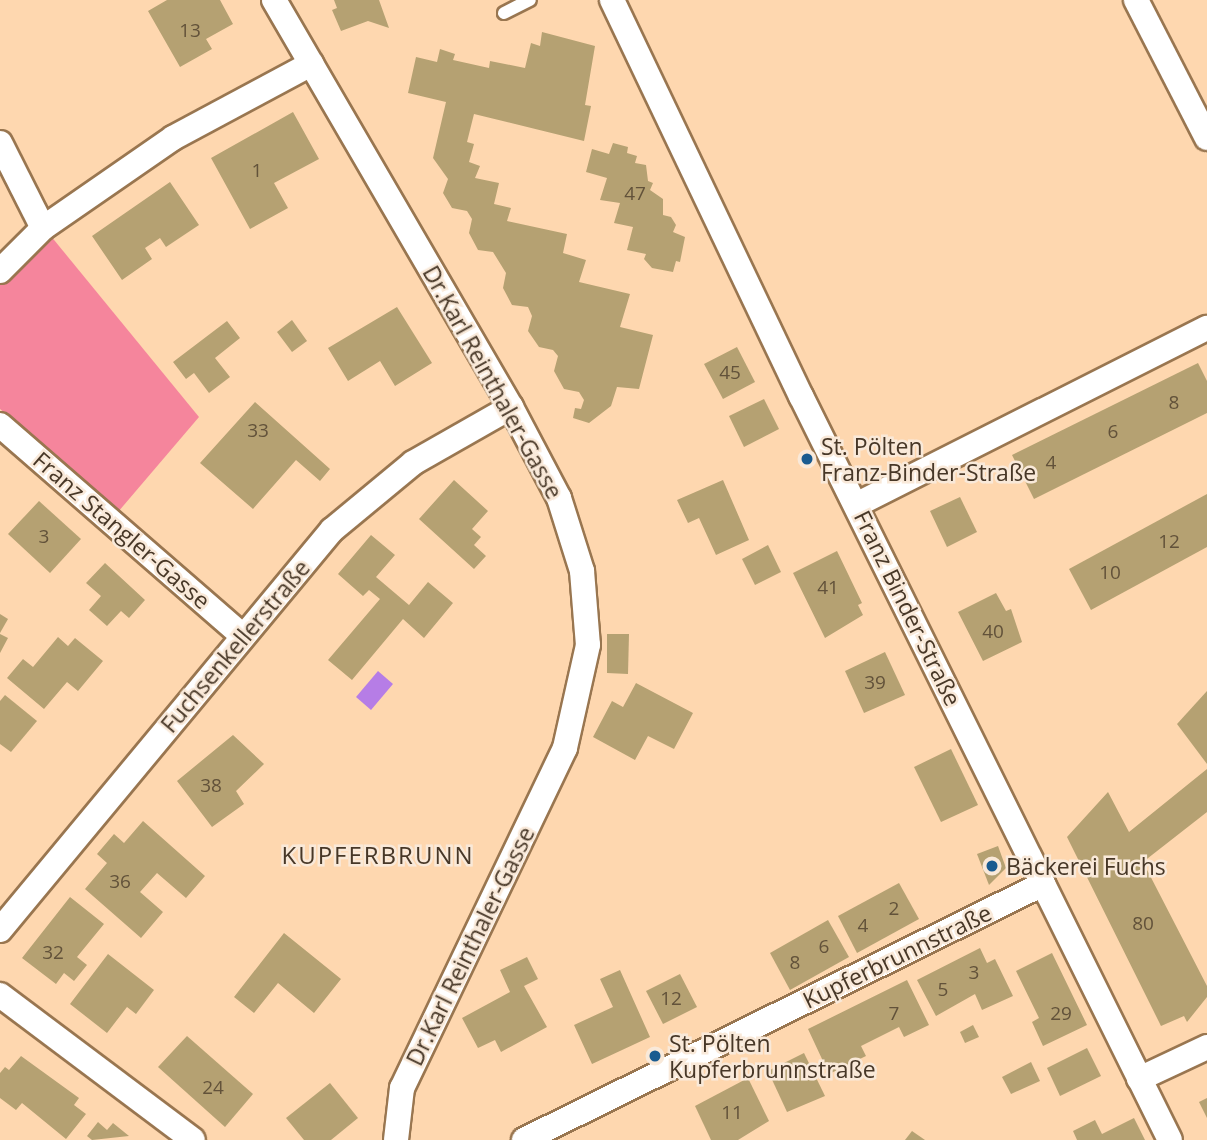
<!DOCTYPE html>
<meta charset="utf-8">
<style>
body{margin:0}
#map{position:relative;width:1207px;height:1140px;overflow:hidden;background:#fed7af;font-family:"Open Sans",sans-serif}
div>[style]{position:absolute}
.green>*{inset:0;background:#f5859c}
.water>*{inset:0;background:#b67de6}
.building>*{inset:0;background:#b5a172}
.roads{filter:drop-shadow(2px 0 #997650) drop-shadow(-2px 0 #997650) drop-shadow(0 2px #997650) drop-shadow(0 -2px #997650)}
.lane>*{height:12px;margin:-6px;padding:0 6px;transform-origin:6px;border-radius:6px;background:#fff}
.street>*{height:24px;margin:-12px;padding:0 12px;transform-origin:12px;border-radius:12px;background:#fff}
.dots>*{width:19px;height:19px;translate:-50% -50%;box-sizing:border-box;border:4px solid #f9e9d9;border-radius:50%}
span{translate:-50% -50%;white-space:nowrap;text-align:center;line-height:1.15;-webkit-text-stroke:5px #f9e9d9;paint-order:stroke}
.number-label{font-size:19px;color:#62523a}
.number-label span{-webkit-text-stroke-width:0}
.street-label{font-size:23px;color:#473727}
.poi-label{font-size:23px;color:#473727}
.left{translate:0 -50%;text-align:left}
.neighbourhood-label{font-size:24px;color:#473727;letter-spacing:2px}
</style>
<div id="map">
<div class="green">
<div style="clip-path:polygon(50px 235px,199px 417px,118px 512px,0 409px,0 284px)"></div>
</div>
<div class="water">
<div style="clip-path:polygon(378px 671px,393px 684px,371px 710px,356px 697px)"></div>
</div>
<div class="building">
<div style="clip-path:polygon(167px 0,220px 0,233px 24px,206px 39px,212px 49px,180px 67px,148px 11px)"></div>
<div style="clip-path:polygon(334px 0,379px 0,389px 28px,368px 21px,341px 31px,332px 10px,337px 8px)"></div>
<div style="clip-path:polygon(542px 32px,595px 46px,585px 105px,591px 106px,584px 141px,474px 114px,467px 142px,474px 144px,469px 162px,480px 166px,475px 178px,499px 183px,494px 204px,511px 208px,507px 221px,567px 234px,563px 253px,586px 260px,579px 282px,630px 294px,620px 327px,653px 335px,639px 389px,617px 387px,611px 406px,589px 423px,573px 418px,575px 408px,581px 409px,584px 400px,579px 392px,564px 389px,554px 371px,558px 356px,553px 350px,539px 347px,528px 331px,532px 316px,528px 307px,512px 305px,503px 288px,506px 273px,493px 252px,478px 250px,469px 233px,472px 219px,467px 211px,452px 208px,443px 193px,448px 179px,433px 158px,446px 102px,408px 93px,416px 57px,437px 62px,440px 49px,455px 54px,453px 60px,489px 68px,490px 61px,525px 68px,531px 43px,540px 46px)"></div>
<div style="clip-path:polygon(293px 112px,319px 159px,274px 183px,288px 208px,250px 229px,211px 158px)"></div>
<div style="clip-path:polygon(613px 143px,628px 147px,627px 153px,637px 156px,635px 163px,646px 165px,648px 181px,653px 183px,650px 190px,663px 199px,663px 215px,671px 217px,676px 225px,673px 232px,685px 237px,680px 262px,676px 261px,673px 272px,652px 268px,644px 259px,646px 254px,627px 250px,633px 227px,614px 223px,620px 203px,600px 200px,607px 178px,586px 172px,592px 149px,609px 154px)"></div>
<div style="clip-path:polygon(170px 182px,199px 225px,166px 247px,160px 238px,145px 248px,152px 259px,122px 280px,92px 236px)"></div>
<div style="clip-path:polygon(397px 307px,432px 363px,395px 386px,380px 361px,348px 381px,328px 348px)"></div>
<div style="clip-path:polygon(292px 320px,307px 341px,292px 352px,277px 332px)"></div>
<div style="clip-path:polygon(227px 321px,240px 338px,215px 358px,230px 377px,209px 393px,194px 373px,186px 379px,173px 362px)"></div>
<div style="clip-path:polygon(737px 347px,755px 382px,723px 399px,704px 364px)"></div>
<div style="clip-path:polygon(1198px 363px,1207px 381px,1207px 413px,1034px 499px,1012px 455px)"></div>
<div style="clip-path:polygon(764px 399px,779px 429px,744px 447px,729px 416px)"></div>
<div style="clip-path:polygon(255px 402px,330px 469px,320px 481px,296px 460px,253px 509px,200px 463px)"></div>
<div style="clip-path:polygon(454px 480px,488px 511px,472px 529px,481px 537px,474px 545px,486px 556px,474px 569px,419px 519px)"></div>
<div style="clip-path:polygon(723px 480px,749px 540px,716px 555px,699px 518px,688px 523px,677px 500px)"></div>
<div style="clip-path:polygon(1207px 494px,1207px 547px,1091px 610px,1069px 569px)"></div>
<div style="clip-path:polygon(960px 497px,977px 532px,947px 547px,930px 511px)"></div>
<div style="clip-path:polygon(39px 501px,81px 539px,50px 573px,8px 534px)"></div>
<div style="clip-path:polygon(371px 535px,395px 555px,376px 577px,409px 605px,428px 582px,453px 603px,424px 638px,403px 619px,352px 680px,328px 660px,380px 599px,369px 590px,363px 596px,338px 574px)"></div>
<div style="clip-path:polygon(768px 545px,781px 572px,755px 585px,742px 559px)"></div>
<div style="clip-path:polygon(837px 551px,862px 603px,858px 605px,863px 615px,825px 638px,793px 573px)"></div>
<div style="clip-path:polygon(105px 563px,145px 600px,129px 618px,121px 611px,107px 626px,89px 610px,101px 596px,86px 583px)"></div>
<div style="clip-path:polygon(996px 593px,1006px 611px,1011px 609px,1022px 642px,983px 661px,958px 612px)"></div>
<div style="clip-path:polygon(0 614px,8px 619px,0 633px)"></div>
<div style="clip-path:polygon(0 634px,8px 638px,0 653px)"></div>
<div style="clip-path:polygon(607px 634px,629px 634px,628px 674px,607px 673px)"></div>
<div style="clip-path:polygon(58px 637px,68px 646px,75px 638px,103px 661px,78px 691px,67px 682px,44px 709px,7px 678px,23px 659px,33px 667px)"></div>
<div style="clip-path:polygon(885px 652px,905px 695px,864px 713px,845px 671px)"></div>
<div style="clip-path:polygon(636px 683px,693px 713px,674px 749px,648px 736px,635px 760px,593px 737px,612px 701px,623px 707px)"></div>
<div style="clip-path:polygon(1207px 691px,1207px 764px,1177px 724px)"></div>
<div style="clip-path:polygon(5px 695px,37px 721px,11px 752px,0 744px,0 701px)"></div>
<div style="clip-path:polygon(233px 735px,264px 764px,236px 791px,244px 804px,212px 827px,177px 781px)"></div>
<div style="clip-path:polygon(951px 749px,978px 805px,941px 822px,914px 767px)"></div>
<div style="clip-path:polygon(1207px 769px,1207px 812px,1143px 862px,1207px 986px,1207px 997px,1187px 1022px,1184px 1016px,1161px 1026px,1067px 837px,1108px 792px,1129px 832px)"></div>
<div style="clip-path:polygon(143px 821px,205px 876px,186px 898px,157px 873px,140px 892px,163px 912px,141px 938px,85px 889px,107px 863px,97px 854px,114px 834px,124px 843px)"></div>
<div style="clip-path:polygon(998px 846px,1006px 868px,989px 885px,977px 854px)"></div>
<div style="clip-path:polygon(899px 883px,919px 919px,857px 953px,838px 916px)"></div>
<div style="clip-path:polygon(70px 897px,104px 924px,77px 957px,87px 965px,74px 981px,64px 973px,56px 984px,22px 958px)"></div>
<div style="clip-path:polygon(828px 920px,849px 957px,790px 990px,770px 953px)"></div>
<div style="clip-path:polygon(284px 933px,341px 979px,314px 1013px,278px 983px,254px 1013px,234px 997px)"></div>
<div style="clip-path:polygon(980px 948px,987px 963px,995px 959px,1013px 996px,982px 1010px,975px 994px,936px 1016px,917px 980px)"></div>
<div style="clip-path:polygon(1052px 953px,1087px 1025px,1043px 1046px,1032px 1022px,1039px 1018px,1016px 971px)"></div>
<div style="clip-path:polygon(108px 954px,154px 990px,136px 1014px,127px 1007px,107px 1033px,70px 1004px)"></div>
<div style="clip-path:polygon(527px 957px,538px 979px,524px 986px,547px 1027px,501px 1052px,495px 1040px,478px 1048px,462px 1018px,510px 992px,500px 970px)"></div>
<div style="clip-path:polygon(620px 970px,650px 1037px,592px 1064px,574px 1025px,613px 1007px,600px 979px)"></div>
<div style="clip-path:polygon(680px 974px,697px 1007px,663px 1024px,646px 991px)"></div>
<div style="clip-path:polygon(907px 980px,929px 1025px,904px 1037px,899px 1027px,861px 1046px,866px 1056px,829px 1074px,808px 1029px)"></div>
<div style="clip-path:polygon(973px 1025px,979px 1037px,965px 1043px,960px 1032px)"></div>
<div style="clip-path:polygon(187px 1036px,253px 1094px,225px 1127px,158px 1067px)"></div>
<div style="clip-path:polygon(1087px 1048px,1101px 1076px,1060px 1096px,1047px 1068px)"></div>
<div style="clip-path:polygon(804px 1053px,825px 1096px,787px 1112px,768px 1071px)"></div>
<div style="clip-path:polygon(21px 1056px,79px 1098px,74px 1105px,86px 1114px,66px 1139px,22px 1103px,16px 1110px,0 1098px,0 1073px,5px 1067px,9px 1070px)"></div>
<div style="clip-path:polygon(1031px 1062px,1040px 1081px,1011px 1094px,1002px 1077px)"></div>
<div style="clip-path:polygon(748px 1078px,769px 1121px,738px 1140px,711px 1140px,695px 1106px)"></div>
<div style="clip-path:polygon(330px 1083px,358px 1118px,331px 1140px,304px 1140px,286px 1118px)"></div>
<div style="clip-path:polygon(1207px 1098px,1207px 1118px,1199px 1102px)"></div>
<div style="clip-path:polygon(1134px 1118px,1145px 1140px,1077px 1140px,1073px 1131px,1095px 1120px,1102px 1134px)"></div>
<div style="clip-path:polygon(98px 1122px,107px 1130px,113px 1123px,129px 1136px,92px 1140px,87px 1136px)"></div>
<div style="clip-path:polygon(912px 1131px,925px 1140px,905px 1140px)"></div>
</div>
<div class="roads">
<div class="lane">
<div style="left:504px;top:13px;width:29px;rotate:-27deg"></div>
</div>
<div class="street">
<div style="left:274px;top:0;width:471px;rotate:59.8deg"></div>
<div style="left:511px;top:407px;width:103px;rotate:62.2deg"></div>
<div style="left:559px;top:498px;width:77px;rotate:72.5deg"></div>
<div style="left:582px;top:571px;width:74px;rotate:85.4deg"></div>
<div style="left:588px;top:645px;width:106px;rotate:102.6deg"></div>
<div style="left:565px;top:748px;width:377px;rotate:115.6deg"></div>
<div style="left:402px;top:1088px;width:52px;rotate:96.6deg"></div>
<div style="left:612px;top:0;width:439px;rotate:64.5deg"></div>
<div style="left:801px;top:396px;width:830px;rotate:63.62deg"></div>
<div style="left:1136px;top:0;width:155px;rotate:62.8deg"></div>
<div style="left:0;top:143px;width:95px;rotate:63.2deg"></div>
<div style="left:0;top:271px;width:61px;rotate:-45deg"></div>
<div style="left:43px;top:228px;width:158px;rotate:-34.7deg"></div>
<div style="left:173px;top:138px;width:157px;rotate:-28.2deg"></div>
<div style="left:0;top:425px;width:322px;rotate:41deg"></div>
<div style="left:858px;top:504px;width:391px;rotate:-26.8deg"></div>
<div style="left:0;top:930px;width:520px;rotate:-50.31deg"></div>
<div style="left:332px;top:530px;width:105px;rotate:-39.6deg"></div>
<div style="left:413px;top:463px;width:113px;rotate:-29.7deg"></div>
<div style="left:0;top:995px;width:241px;rotate:36.9deg"></div>
<div style="left:1139px;top:1079px;width:75px;rotate:-25.2deg"></div>
<div style="left:524px;top:1140px;width:579px;rotate:-26.26deg"></div>
</div>
</div>
<div class="dots">
<div style="left:807px;top:459px;background:#195b90"></div>
<div style="left:992px;top:866px;background:#195b90"></div>
<div style="left:655px;top:1056px;background:#195b90"></div>
</div>
<div class="number-label">
<span style="left:190px;top:31px">13</span>
<span style="left:257px;top:171px">1</span>
<span style="left:635px;top:194px">47</span>
<span style="left:730px;top:373px">45</span>
<span style="left:1174px;top:403px">8</span>
<span style="left:258px;top:431px">33</span>
<span style="left:1113px;top:432px">6</span>
<span style="left:1051px;top:463px">4</span>
<span style="left:44px;top:537px">3</span>
<span style="left:1169px;top:542px">12</span>
<span style="left:1110px;top:573px">10</span>
<span style="left:828px;top:588px">41</span>
<span style="left:993px;top:632px">40</span>
<span style="left:875px;top:683px">39</span>
<span style="left:211px;top:786px">38</span>
<span style="left:120px;top:882px">36</span>
<span style="left:894px;top:909px">2</span>
<span style="left:1143px;top:924px">80</span>
<span style="left:863px;top:926px">4</span>
<span style="left:824px;top:947px">6</span>
<span style="left:53px;top:953px">32</span>
<span style="left:795px;top:963px">8</span>
<span style="left:974px;top:973px">3</span>
<span style="left:943px;top:990px">5</span>
<span style="left:671px;top:999px">12</span>
<span style="left:894px;top:1014px">7</span>
<span style="left:1061px;top:1014px">29</span>
<span style="left:213px;top:1088px">24</span>
<span style="left:732px;top:1113px">11</span>
</div>
<div class="street-label">
<span style="left:493px;top:382px;rotate:61deg">Dr.Karl Reinthaler-Gasse</span>
<span style="left:122px;top:530px;rotate:41deg">Franz Stangler-Gasse</span>
<span style="left:908px;top:608px;rotate:64deg">Franz Binder-Straße</span>
<span style="left:235px;top:646px;rotate:-50deg">Fuchsenkellerstraße</span>
<span style="left:470px;top:946px;rotate:-64deg">Dr.Karl Reinthaler-Gasse</span>
<span style="left:897px;top:956px;rotate:-26deg">Kupferbrunnstraße</span>
</div>
<div class="poi-label">
<span class="left" style="left:821px;top:459px">St. Pölten<br>Franz-Binder-Straße</span>
<span class="left" style="left:1006px;top:866px">Bäckerei Fuchs</span>
<span class="left" style="left:669px;top:1056px">St. Pölten<br>Kupferbrunnstraße</span>
</div>
<div class="neighbourhood-label">
<span style="left:378px;top:855px">KUPFERBRUNN</span>
</div>
</div>
